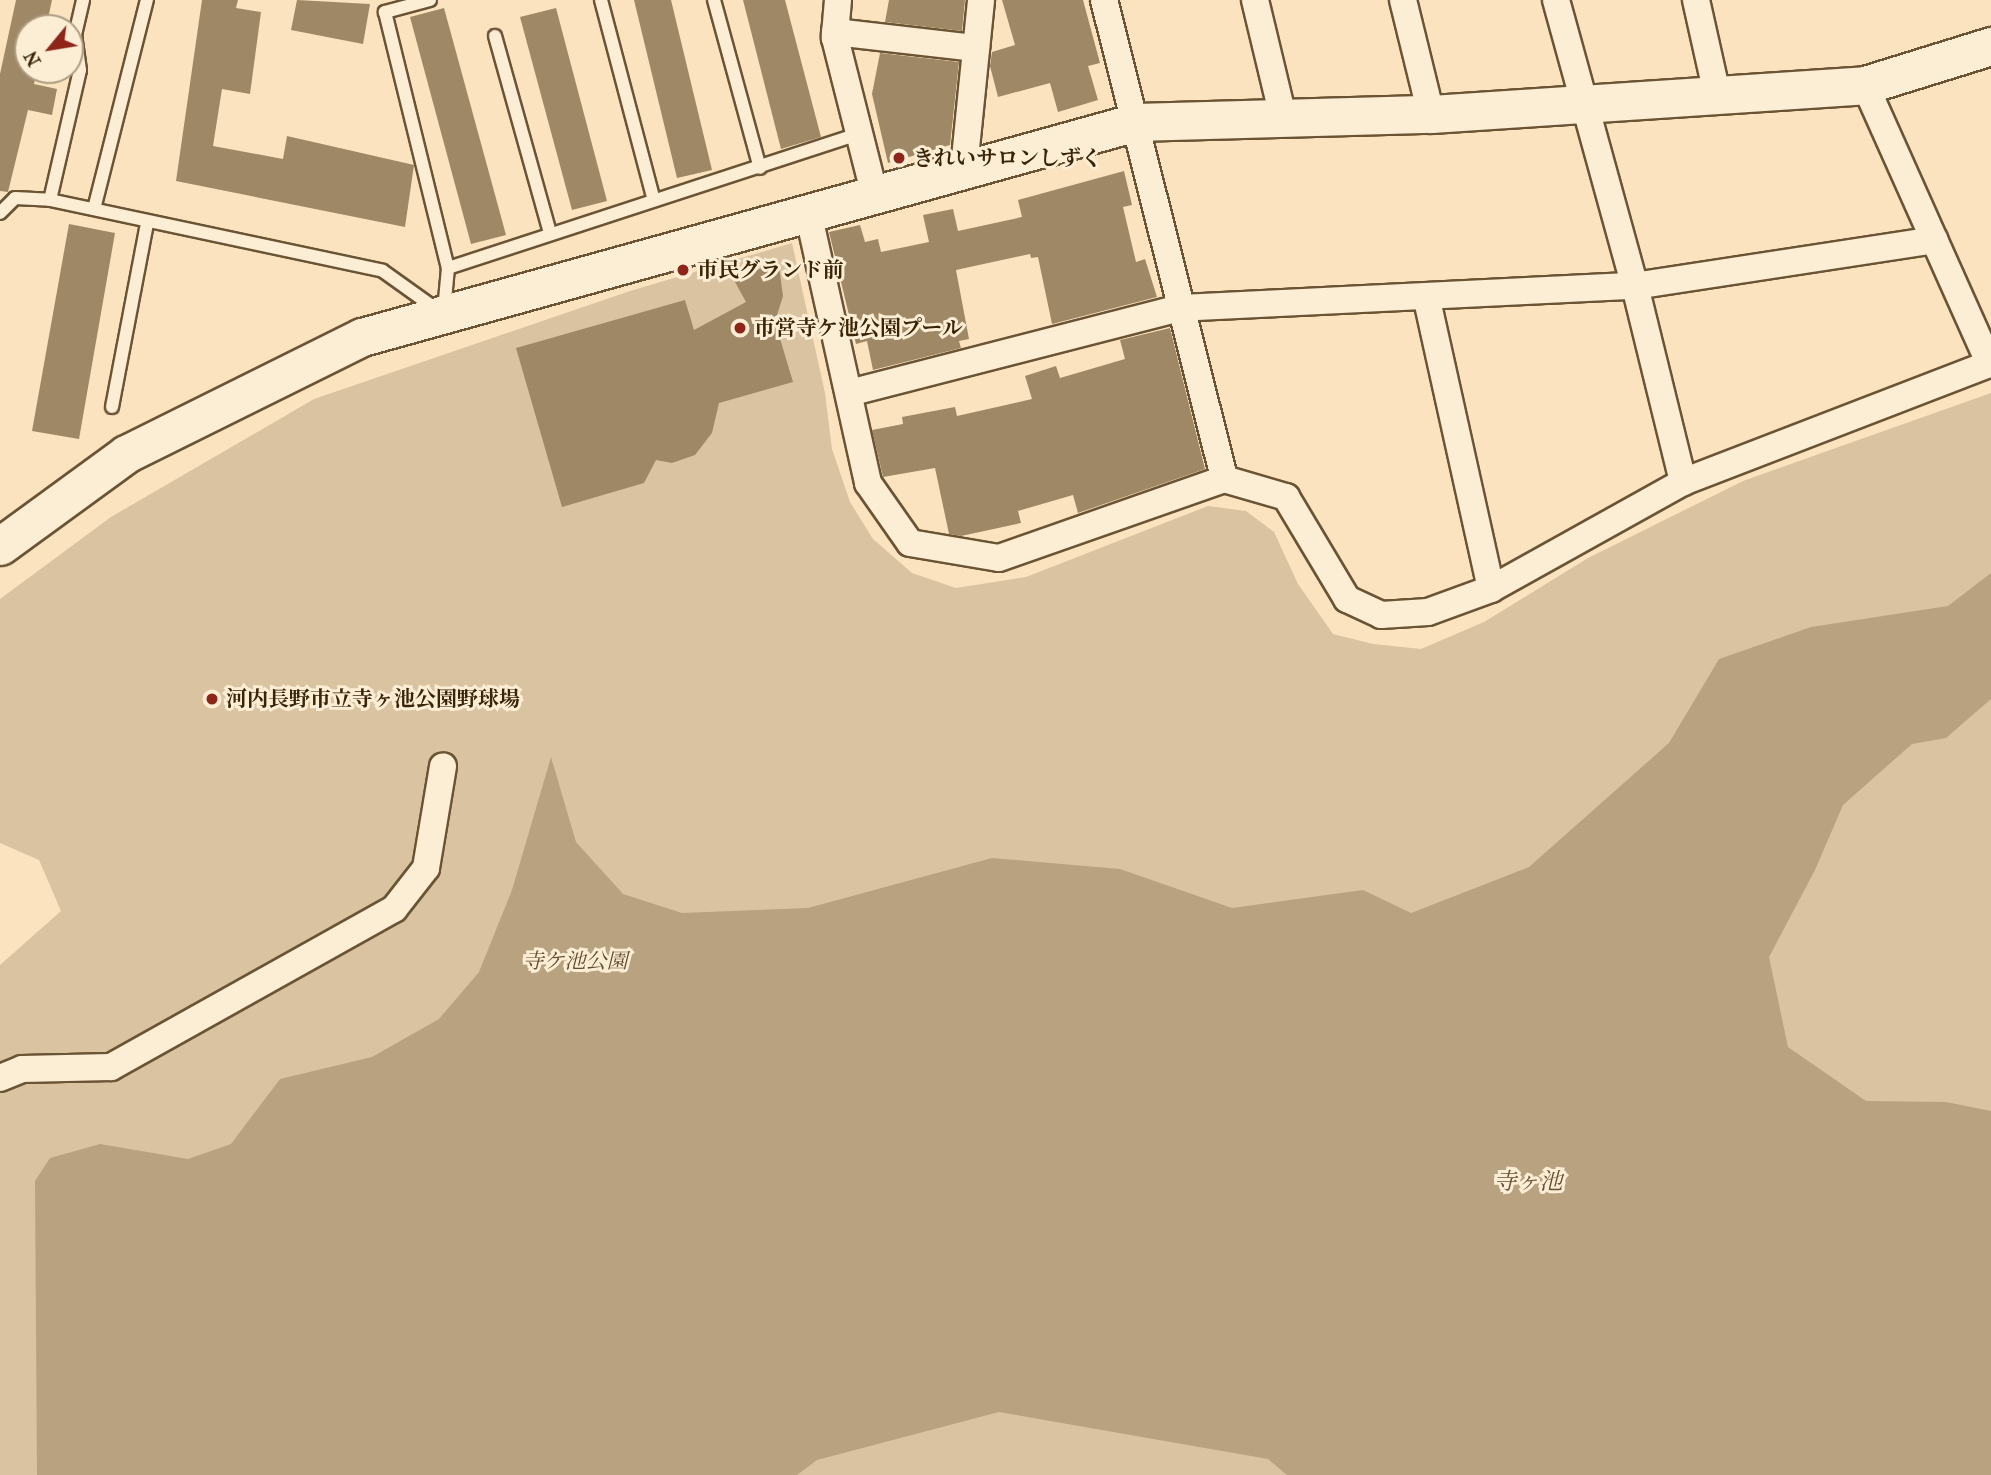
<!DOCTYPE html>
<meta charset="utf-8">
<style>
body{margin:0}
#map{position:relative;width:1991px;height:1475px;overflow:hidden;background:#fbe3bf;font-family:"IM FELL French Canon","Noto Serif JP",serif}
div>[style]{position:absolute}
.green>*{inset:0;background:#dac3a0}
.water>*{inset:0;background:#b9a280}
.building>*{inset:0;background:#9e8866}
.roads{filter:drop-shadow(2px 0 #6a5434) drop-shadow(-2px 0 #6a5434) drop-shadow(0 2px #6a5434) drop-shadow(0 -2px #6a5434)}
.lane>*{height:12px;margin:-6px;padding:0 6px;transform-origin:6px;border-radius:6px;background:#fcedd5}
.street>*{height:26px;margin:-13px;padding:0 13px;transform-origin:13px;border-radius:13px;background:#fcedd5}
.secondary>*{height:37px;margin:-18.5px;padding:0 18.5px;transform-origin:18.5px;border-radius:18.5px;background:#fcedd5}
.dots>*{width:19px;height:19px;translate:-50% -50%;box-sizing:border-box;border:4px solid #fcedd5;border-radius:50%}
span{translate:-50% -50%;white-space:nowrap;text-align:center;line-height:1.15;-webkit-text-stroke:6px #fcedd5;paint-order:stroke}
.poi-label{font-size:21px;color:#392506;font-weight:700}
.left{translate:0 -50%;text-align:left}
.park-label{font-size:21px;color:#614c2c;font-style:italic}
.water-label{font-size:23px;color:#665131;font-style:italic}
.north{position:absolute;left:14px;top:14px;width:70px;height:70px;box-sizing:border-box;background:#fcedd5;border:2px solid #ae9d82;border-radius:50%;rotate:240deg;font-size:19px;font-weight:700;line-height:28px;text-align:center;color:#392506}
.north::after{content:'';display:block;margin:auto;width:24px;height:32px;background:#8f2418;clip-path:polygon(50% 0,100% 100%,50% 72%,0 100%)}
</style>
<div id="map">
<div class="green">
<div style="clip-path:polygon(792px 243px,825px 393px,832px 449px,850px 502px,873px 539px,912px 573px,956px 588px,1026px 577px,1208px 506px,1246px 511px,1274px 532px,1298px 584px,1333px 634px,1373px 644px,1421px 649px,1484px 622px,1588px 558px,1743px 481px,1991px 393px,1991px 1475px,0 1475px,0 965px,61px 911px,39px 860px,0 843px,0 599px,111px 517px,314px 399px,630px 291px)"></div>
</div>
<div class="water">
<div style="clip-path:polygon(1991px 573px,1991px 699px,1946px 738px,1912px 744px,1843px 805px,1815px 870px,1769px 957px,1788px 1047px,1866px 1101px,1946px 1102px,1991px 1111px,1991px 1475px,1287px 1475px,1268px 1459px,999px 1412px,817px 1460px,797px 1475px,37px 1475px,35px 1181px,50px 1158px,100px 1144px,188px 1159px,231px 1144px,280px 1079px,372px 1057px,439px 1019px,479px 972px,512px 890px,551px 757px,576px 842px,623px 894px,682px 913px,808px 908px,992px 858px,1120px 869px,1232px 908px,1363px 890px,1411px 913px,1529px 867px,1669px 743px,1719px 659px,1811px 627px,1948px 606px)"></div>
</div>
<div class="building">
<div style="clip-path:polygon(16px 0,52px 0,46px 28px,28px 28px,28px 70px,37px 70px,34px 84px,57px 89px,52px 115px,28px 110px,8px 192px,0 191px,0 74px)"></div>
<div style="clip-path:polygon(202px 0,238px 0,236px 8px,261px 12px,250px 94px,222px 89px,213px 146px,283px 159px,287px 136px,414px 165px,405px 227px,176px 181px)"></div>
<div style="clip-path:polygon(297px 0,370px 4px,363px 44px,291px 30px)"></div>
<div style="clip-path:polygon(634px 0,671px 0,712px 170px,677px 178px)"></div>
<div style="clip-path:polygon(743px 0,785px 0,821px 137px,781px 149px)"></div>
<div style="clip-path:polygon(889px 0,965px 0,962px 31px,885px 22px)"></div>
<div style="clip-path:polygon(1002px 0,1083px 0,1100px 63px,1088px 66px,1098px 100px,1058px 112px,1050px 83px,998px 97px,990px 66px,992px 52px,1015px 45px)"></div>
<div style="clip-path:polygon(444px 8px,506px 235px,471px 244px,410px 17px)"></div>
<div style="clip-path:polygon(556px 8px,607px 201px,572px 210px,520px 17px)"></div>
<div style="clip-path:polygon(880px 53px,959px 62px,950px 145px,888px 163px,872px 94px)"></div>
<div style="clip-path:polygon(1124px 171px,1132px 205px,1123px 207px,1136px 262px,1145px 259px,1157px 297px,1052px 324px,1038px 257px,1031px 258px,1030px 254px,956px 270px,969px 339px,959px 341px,961px 348px,873px 370px,867px 341px,856px 344px,829px 232px,860px 225px,865px 242px,878px 239px,881px 252px,929px 242px,923px 215px,953px 209px,958px 231px,1022px 217px,1018px 200px)"></div>
<div style="clip-path:polygon(69px 224px,115px 233px,79px 439px,32px 431px)"></div>
<div style="clip-path:polygon(778px 259px,783px 296px,775px 322px,793px 382px,719px 403px,712px 433px,695px 455px,672px 463px,656px 460px,644px 483px,562px 507px,516px 348px,685px 300px,694px 330px,746px 302px,735px 282px)"></div>
<div style="clip-path:polygon(1170px 328px,1205px 469px,1078px 513px,1073px 495px,1018px 511px,1021px 523px,961px 536px,949px 534px,935px 468px,883px 477px,872px 430px,903px 424px,902px 417px,955px 407px,957px 416px,1032px 399px,1025px 376px,1056px 366px,1060px 378px,1125px 359px,1120px 340px)"></div>
</div>
<div class="roads">
<div class="lane">
<div style="left:430px;top:0;width:47px;rotate:165.1deg"></div>
<div style="left:385px;top:12px;width:264px;rotate:76.2deg"></div>
<div style="left:448px;top:268px;width:42px;rotate:95.4deg"></div>
<div style="left:601px;top:0;width:207px;rotate:75.2deg"></div>
<div style="left:714px;top:0;width:174px;rotate:74.7deg"></div>
<div style="left:495px;top:36px;width:205px;rotate:74.4deg"></div>
<div style="left:50px;top:200px;width:133px;rotate:-77deg"></div>
<div style="left:80px;top:70px;width:35px;rotate:-98deg"></div>
<div style="left:75px;top:35px;width:36px;rotate:-77deg"></div>
<div style="left:94px;top:209px;width:216px;rotate:-75.8deg"></div>
<div style="left:0;top:213px;width:21px;rotate:-45deg"></div>
<div style="left:15px;top:198px;width:35px;rotate:3deg"></div>
<div style="left:50px;top:200px;width:340px;rotate:12deg"></div>
<div style="left:383px;top:271px;width:65px;rotate:35.6deg"></div>
<div style="left:448px;top:268px;width:432px;rotate:-18.1deg"></div>
<div style="left:112px;top:407px;width:187px;rotate:-79.2deg"></div>
</div>
<div class="street">
<div style="left:838px;top:0;width:38px;rotate:95deg"></div>
<div style="left:835px;top:38px;width:159px;rotate:75.8deg"></div>
<div style="left:1104px;top:0;width:494px;rotate:75.9deg"></div>
<div style="left:1255px;top:0;width:124px;rotate:76.5deg"></div>
<div style="left:1403px;top:0;width:117px;rotate:76.2deg"></div>
<div style="left:1556px;top:0;width:297px;rotate:74.6deg"></div>
<div style="left:1635px;top:286px;width:202px;rotate:76.2deg"></div>
<div style="left:1696px;top:0;width:96px;rotate:77.4deg"></div>
<div style="left:835px;top:32px;width:142px;rotate:6.5deg"></div>
<div style="left:1865px;top:85px;width:306px;rotate:65.9deg"></div>
<div style="left:964px;top:168px;width:169px;rotate:-84.2deg"></div>
<div style="left:808px;top:212px;width:278px;rotate:77.5deg"></div>
<div style="left:868px;top:483px;width:73px;rotate:55deg"></div>
<div style="left:910px;top:543px;width:90px;rotate:9.6deg"></div>
<div style="left:999px;top:558px;width:238px;rotate:-19.3deg"></div>
<div style="left:1224px;top:479px;width:65px;rotate:16.2deg"></div>
<div style="left:1286px;top:497px;width:119px;rotate:59.1deg"></div>
<div style="left:1347px;top:599px;width:38px;rotate:25deg"></div>
<div style="left:1381px;top:615px;width:47px;rotate:-3.7deg"></div>
<div style="left:1428px;top:612px;width:67px;rotate:-20.1deg"></div>
<div style="left:1491px;top:589px;width:220px;rotate:-29.1deg"></div>
<div style="left:1683px;top:482px;width:330px;rotate:-21.1deg"></div>
<div style="left:1427px;top:300px;width:296px;rotate:77.5deg"></div>
<div style="left:849px;top:393px;width:341px;rotate:-14.4deg"></div>
<div style="left:1179px;top:308px;width:457px;rotate:-2.8deg"></div>
<div style="left:1635px;top:286px;width:303px;rotate:-8.7deg"></div>
<div style="left:0;top:1078px;width:24px;rotate:-22deg"></div>
<div style="left:22px;top:1069px;width:89px;rotate:-1.3deg"></div>
<div style="left:111px;top:1067px;width:324px;rotate:-29.2deg"></div>
<div style="left:394px;top:909px;width:52px;rotate:-52deg"></div>
<div style="left:426px;top:868px;width:103px;rotate:-80.5deg"></div>
</div>
<div class="secondary">
<div style="left:0;top:546px;width:156px;rotate:-36.1deg"></div>
<div style="left:126px;top:454px;width:263px;rotate:-26.4deg"></div>
<div style="left:362px;top:337px;width:803px;rotate:-15.52deg"></div>
<div style="left:1136px;top:122px;width:295px;rotate:-1.6deg"></div>
<div style="left:1431px;top:114px;width:435px;rotate:-3.8deg"></div>
<div style="left:1865px;top:85px;width:132px;rotate:-17.2deg"></div>
</div>
</div>
<div class="dots">
<div style="left:899px;top:158px;background:#8f2418"></div>
<div style="left:683px;top:270px;background:#8f2418"></div>
<div style="left:740px;top:328px;background:#8f2418"></div>
<div style="left:212px;top:699px;background:#8f2418"></div>
</div>
<div class="poi-label">
<span class="left" style="left:913px;top:158px">きれいサロンしずく</span>
<span class="left" style="left:697px;top:270px">市民グランド前</span>
<span class="left" style="left:754px;top:328px">市営寺ケ池公園プール</span>
<span class="left" style="left:226px;top:699px">河内長野市立寺ヶ池公園野球場</span>
</div>
<div class="park-label">
<span style="left:575px;top:961px">寺ケ池公園</span>
</div>
<div class="water-label">
<span style="left:1528px;top:1182px">寺ヶ池</span>
</div>
<div class="north">N</div>
</div>
